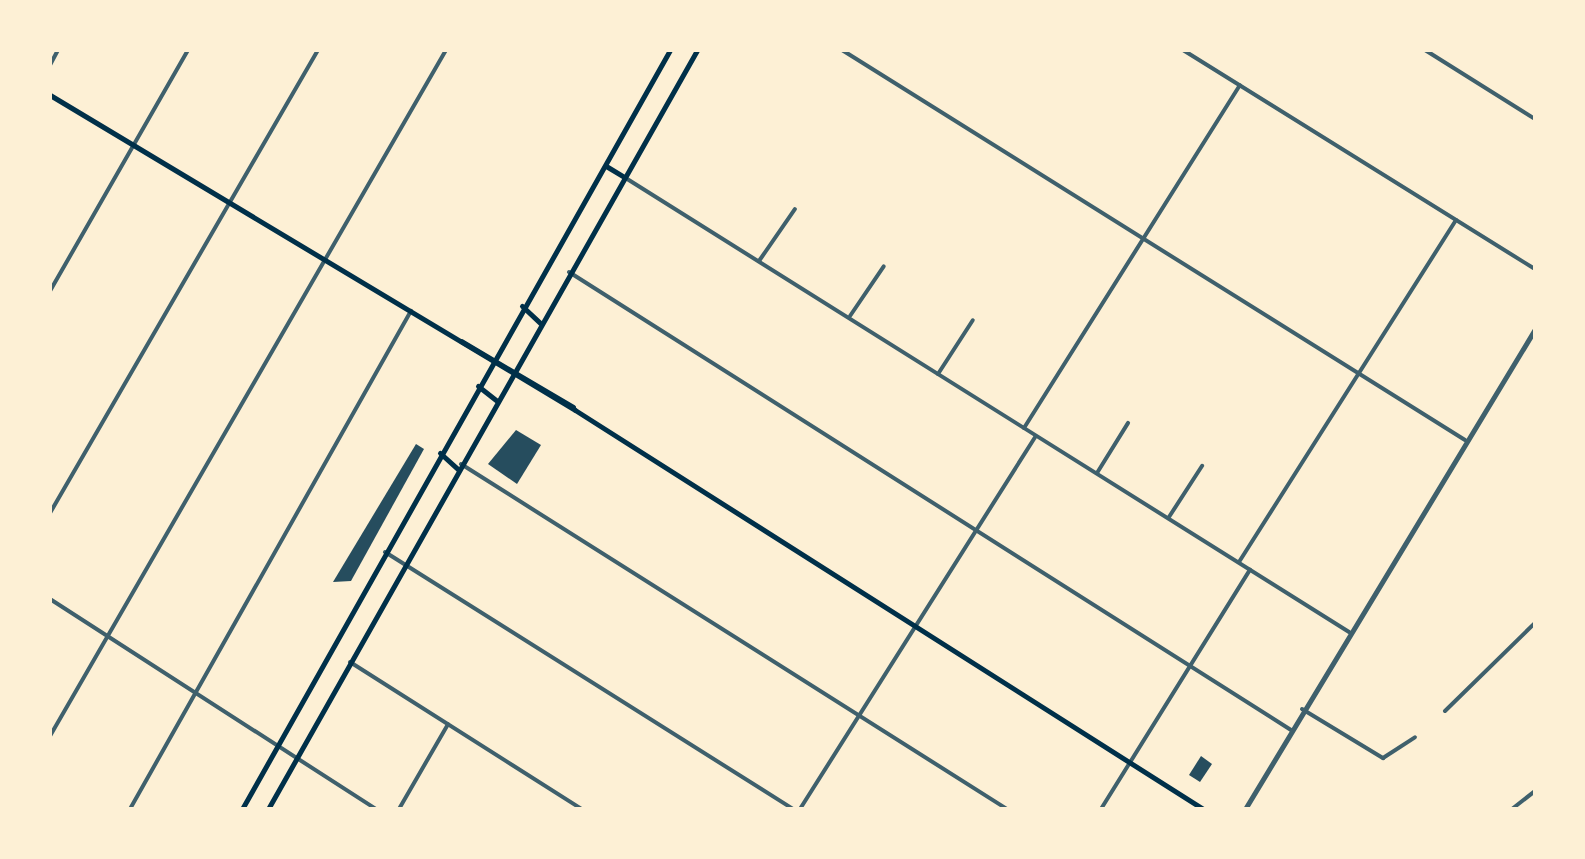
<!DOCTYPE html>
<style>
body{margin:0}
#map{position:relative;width:1585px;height:859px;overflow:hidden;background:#fdf0d5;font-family:"Roboto Serif",serif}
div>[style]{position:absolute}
.building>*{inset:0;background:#264d5e}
.minor>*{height:4px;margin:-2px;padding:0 2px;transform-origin:2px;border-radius:2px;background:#3f606c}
.tertiary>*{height:5px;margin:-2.5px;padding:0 2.5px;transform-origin:2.5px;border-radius:2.5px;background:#3f606c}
.secondary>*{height:5px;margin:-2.5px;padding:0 2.5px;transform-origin:2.5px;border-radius:2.5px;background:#003049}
span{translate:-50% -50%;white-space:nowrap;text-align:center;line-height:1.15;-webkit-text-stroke:8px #fdf0d5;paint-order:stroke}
.frame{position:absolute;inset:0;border:52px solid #fdf0d5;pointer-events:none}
</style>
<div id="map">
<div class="building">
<div style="clip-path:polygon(516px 430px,541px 445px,517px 484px,488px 464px)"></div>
<div style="clip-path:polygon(416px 444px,424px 449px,351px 581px,333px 582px)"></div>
<div style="clip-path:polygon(1201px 756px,1212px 764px,1200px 782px,1189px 775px)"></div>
</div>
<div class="minor">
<div style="left:842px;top:50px;width:735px;rotate:32.05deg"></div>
<div style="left:1183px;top:50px;width:415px;rotate:31.9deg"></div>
<div style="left:1425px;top:50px;width:130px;rotate:32.1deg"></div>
<div style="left:50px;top:65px;width:17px;rotate:-62deg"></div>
<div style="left:624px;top:177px;width:856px;rotate:32.11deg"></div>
<div style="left:759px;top:261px;width:63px;rotate:-55.3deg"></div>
<div style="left:569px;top:272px;width:855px;rotate:32.39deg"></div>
<div style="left:50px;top:291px;width:278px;rotate:-60.2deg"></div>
<div style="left:850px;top:316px;width:60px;rotate:-55.8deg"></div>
<div style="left:938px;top:374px;width:64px;rotate:-57.1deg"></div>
<div style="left:1024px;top:428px;width:405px;rotate:-57.8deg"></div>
<div style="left:461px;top:464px;width:646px;rotate:32.29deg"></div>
<div style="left:1097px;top:473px;width:59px;rotate:-58.2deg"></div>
<div style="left:50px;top:513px;width:535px;rotate:-59.94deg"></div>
<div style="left:1169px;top:517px;width:61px;rotate:-57.1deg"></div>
<div style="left:385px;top:552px;width:482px;rotate:32.2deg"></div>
<div style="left:1239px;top:562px;width:405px;rotate:-57.6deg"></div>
<div style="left:50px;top:599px;width:388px;rotate:32.8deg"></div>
<div style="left:350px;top:662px;width:275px;rotate:32.4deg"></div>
<div style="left:1302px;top:709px;width:95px;rotate:31.2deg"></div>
<div style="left:1383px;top:758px;width:38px;rotate:-33deg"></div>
<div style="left:1445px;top:711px;width:126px;rotate:-44.4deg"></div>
<div style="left:50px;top:736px;width:792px;rotate:-60deg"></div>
<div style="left:130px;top:809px;width:572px;rotate:-60.57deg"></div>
<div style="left:399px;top:809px;width:98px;rotate:-60deg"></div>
<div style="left:800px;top:809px;width:441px;rotate:-57.7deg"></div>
<div style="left:1101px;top:809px;width:282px;rotate:-58.1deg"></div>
<div style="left:1512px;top:809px;width:29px;rotate:-38deg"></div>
</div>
<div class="tertiary">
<div style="left:1245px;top:809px;width:561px;rotate:-58.86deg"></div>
</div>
<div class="secondary">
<div style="left:50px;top:95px;width:612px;rotate:30.96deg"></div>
<div style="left:575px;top:410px;width:744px;rotate:32.43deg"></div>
<div style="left:606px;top:166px;width:21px;rotate:31deg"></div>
<div style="left:522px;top:306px;width:25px;rotate:43deg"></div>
<div style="left:461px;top:341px;width:130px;rotate:30.5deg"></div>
<div style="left:478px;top:386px;width:23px;rotate:38deg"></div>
<div style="left:440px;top:453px;width:24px;rotate:42deg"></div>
<div style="left:242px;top:809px;width:871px;rotate:-60.58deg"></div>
<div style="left:268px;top:809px;width:872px;rotate:-60.52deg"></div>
</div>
<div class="frame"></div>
</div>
